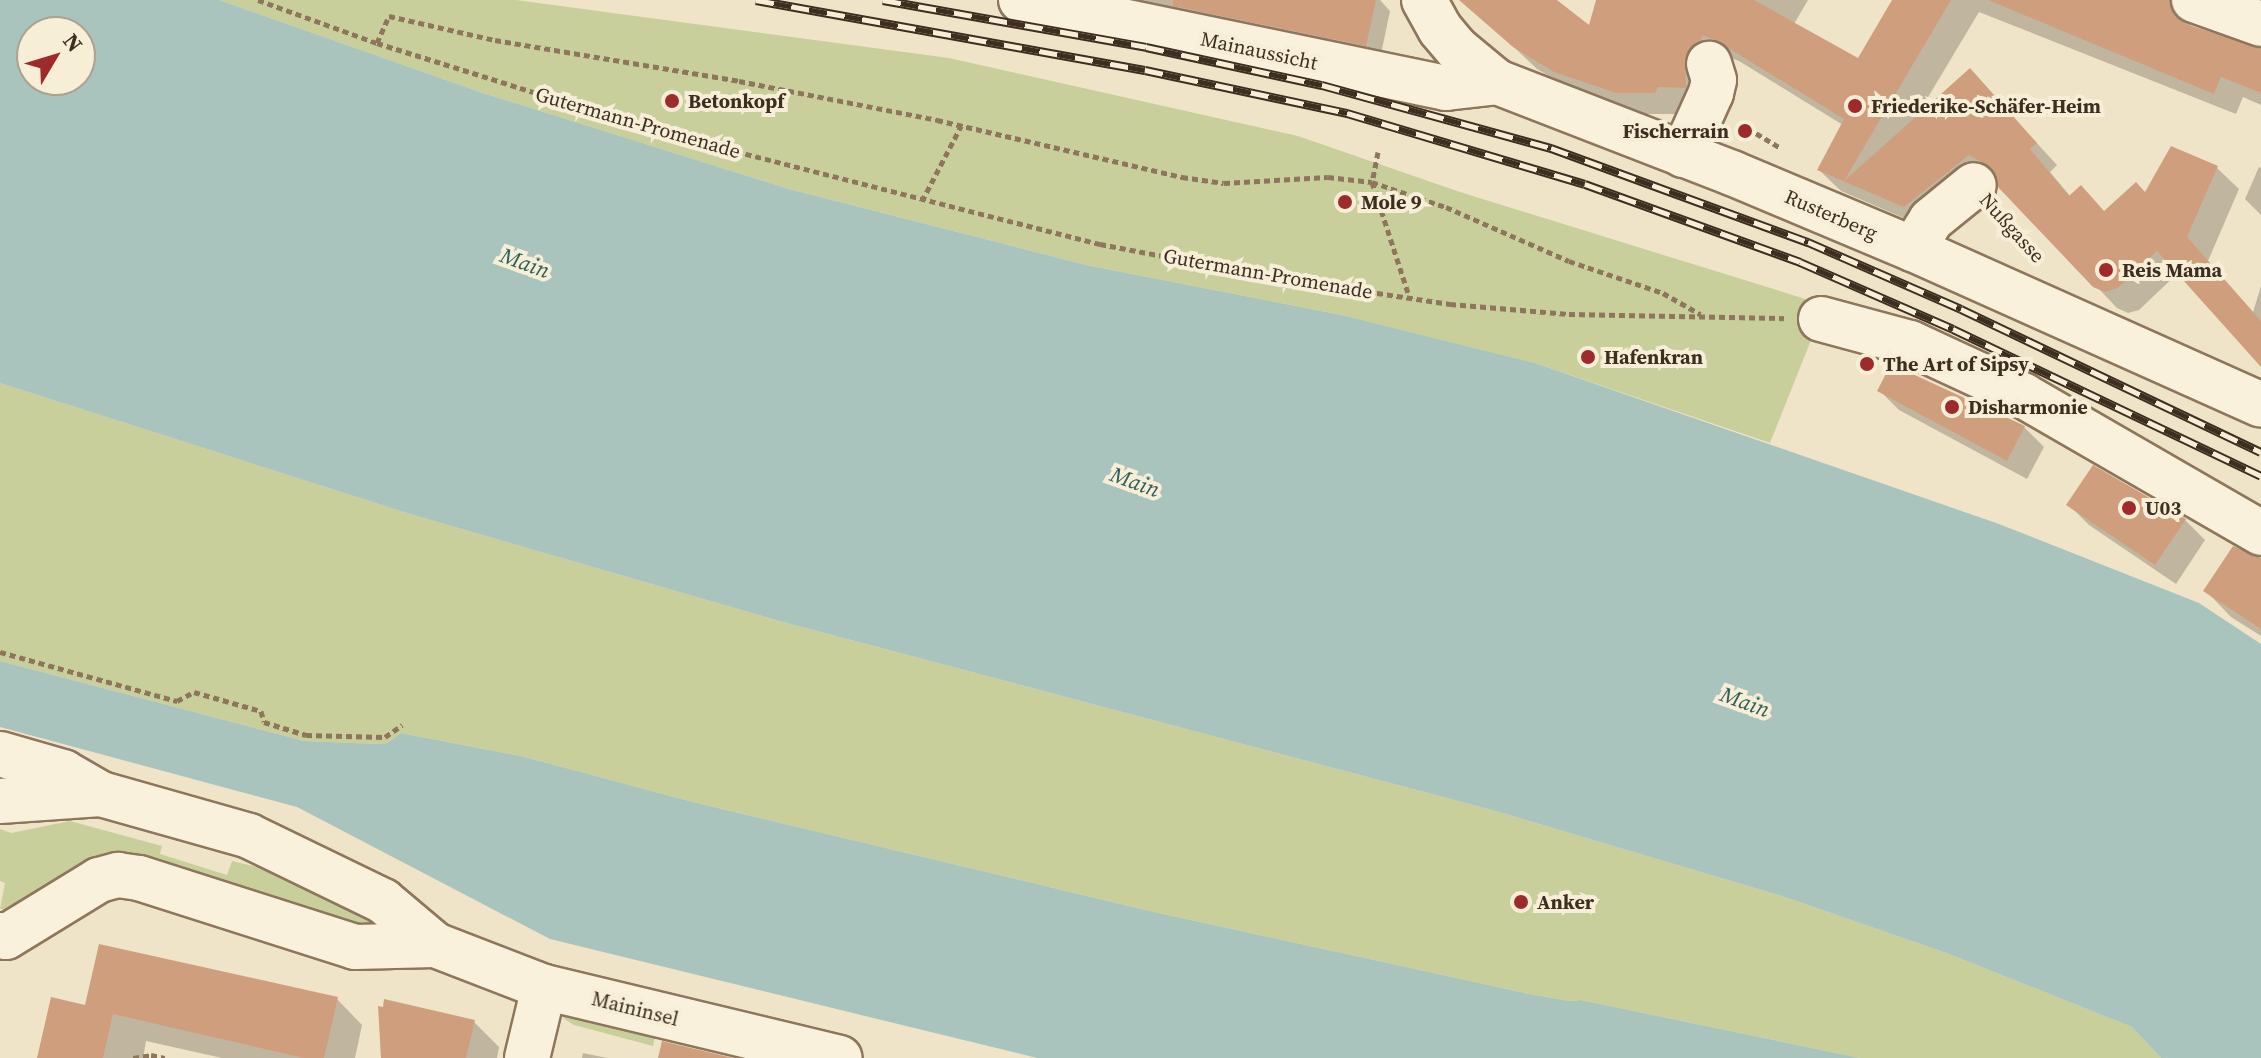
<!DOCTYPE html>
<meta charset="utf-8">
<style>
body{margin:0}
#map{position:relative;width:2261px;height:1058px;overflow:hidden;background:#f0e4c8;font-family:"Source Serif 4",serif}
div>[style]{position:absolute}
.green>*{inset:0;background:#c9cf9b}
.water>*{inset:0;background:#a9c4bc}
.shadow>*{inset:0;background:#0003}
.building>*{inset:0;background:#cf9f7d}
.path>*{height:5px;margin-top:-2.5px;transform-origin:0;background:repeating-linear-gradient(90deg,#8d765c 0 6px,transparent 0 10px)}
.roads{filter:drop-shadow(2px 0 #8d765c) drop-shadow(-2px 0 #8d765c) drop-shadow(0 2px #8d765c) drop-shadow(0 -2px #8d765c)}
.minor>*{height:44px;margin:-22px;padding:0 22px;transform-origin:22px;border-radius:22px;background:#faf1dc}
.rail>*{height:9px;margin-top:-4.5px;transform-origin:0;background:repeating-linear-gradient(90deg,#f7eed8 0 18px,#3d2e20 0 36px);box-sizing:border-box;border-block:2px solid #3d2e20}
.dots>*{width:22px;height:22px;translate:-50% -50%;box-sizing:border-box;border:4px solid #f7eed8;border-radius:50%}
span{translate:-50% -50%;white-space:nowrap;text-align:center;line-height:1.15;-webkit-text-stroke:8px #f7eed8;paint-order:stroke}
.street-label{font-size:20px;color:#3d2e20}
.poi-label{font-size:20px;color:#3d2e20;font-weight:700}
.left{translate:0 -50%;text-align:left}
.right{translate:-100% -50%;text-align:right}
.water-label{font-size:22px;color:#2f5d5a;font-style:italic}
.north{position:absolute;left:16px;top:16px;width:80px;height:80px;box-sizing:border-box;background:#f7eed8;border:2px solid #ada18e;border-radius:50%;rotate:52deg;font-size:22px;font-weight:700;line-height:32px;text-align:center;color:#3d2e20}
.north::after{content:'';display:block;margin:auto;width:28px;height:36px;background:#9e2a2b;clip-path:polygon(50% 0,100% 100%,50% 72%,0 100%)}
</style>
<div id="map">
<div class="green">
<div style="clip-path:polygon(219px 0,516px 0,949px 58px,1298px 136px,1460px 192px,1825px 305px,1770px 443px,1535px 363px,1342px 315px,1086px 265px,789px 189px,480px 92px)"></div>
<div style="clip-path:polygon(0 383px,410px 514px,783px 622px,1492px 810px,1782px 896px,1949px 954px,2132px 1027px,2161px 1058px,1860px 1058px,1581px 1000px,1570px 1001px,1529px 994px,1154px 912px,693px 802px,521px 756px,401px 733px,387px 743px,378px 744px,304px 741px,0 661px)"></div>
<div style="clip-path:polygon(70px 821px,162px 846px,160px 854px,227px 875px,232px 861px,269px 870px,372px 915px,377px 923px,373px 932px,113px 856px,10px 910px,0 909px,5px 883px,0 881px,0 829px,11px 833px)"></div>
<div style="clip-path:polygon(571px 1013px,656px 1033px,653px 1046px,574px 1025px,563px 1018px)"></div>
</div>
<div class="water">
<div style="clip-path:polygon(evenodd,0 0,219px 0,480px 92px,789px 189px,1086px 265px,1342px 315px,1535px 363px,1999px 524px,2199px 603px,2261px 644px,2261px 1058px,2161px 1058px,2132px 1027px,1949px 954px,1782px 896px,1492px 810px,783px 622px,410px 514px,0 383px,0 0,80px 32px,80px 80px,32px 80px,32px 32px,80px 32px)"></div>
<div style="clip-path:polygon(0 661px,304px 741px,378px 744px,387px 743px,401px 733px,521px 756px,693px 802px,1154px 912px,1529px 994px,1570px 1001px,1581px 1000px,1860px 1058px,1037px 1058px,550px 939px,297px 807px,0 727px)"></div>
</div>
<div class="shadow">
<div style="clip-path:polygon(1096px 0,1380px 0,1390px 11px,1380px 59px)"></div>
<div style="clip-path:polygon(1472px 0,1554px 0,1590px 29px,1598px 0,1808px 0,1794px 24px,1859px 61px,1895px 0,2204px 0,2191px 15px,2191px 27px,2261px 50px,2261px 105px,2243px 97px,2236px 114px,1979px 12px,1915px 119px,1970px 71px,2057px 165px,2050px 172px,2071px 197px,2106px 213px,2217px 168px,2239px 189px,2208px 261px,2253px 312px,2261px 286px,2261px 361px,2179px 272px,2139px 310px,2128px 313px,2117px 308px,1992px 176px,1927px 228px,1841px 191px,1819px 170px,1843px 125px,1739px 61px,1723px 55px,1703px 111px,1680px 108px,1677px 114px,1639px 114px,1578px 93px,1537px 69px,1483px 18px)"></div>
<div style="clip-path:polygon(2259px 167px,2261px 168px,2261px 215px,2245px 199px)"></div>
<div style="clip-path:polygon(1879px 390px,2024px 427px,2044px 447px,2027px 479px,1899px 410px)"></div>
<div style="clip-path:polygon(2094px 468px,2185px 520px,2205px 540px,2176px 584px,2089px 525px,2069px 505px)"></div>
<div style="clip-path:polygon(2261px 560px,2261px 636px,2231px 617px,2206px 591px)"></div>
<div style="clip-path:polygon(337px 999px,362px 1025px,355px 1058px,222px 1058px,146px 1041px,143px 1058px,39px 1058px,87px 1007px)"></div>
<div style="clip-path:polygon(380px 1009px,474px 1022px,499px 1047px,497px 1058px,381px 1058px)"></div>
<div style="clip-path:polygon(583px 1053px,607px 1058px,582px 1058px)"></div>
</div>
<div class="building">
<div style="clip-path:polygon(1173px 0,1376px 0,1366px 46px,1173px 6px)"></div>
<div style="clip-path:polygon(1459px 0,1557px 0,1589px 25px,1596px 0,1754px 0,1858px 58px,1892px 0,1951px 0,1844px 181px,1970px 68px,2037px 143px,2030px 149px,2069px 196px,2081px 185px,2104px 211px,2136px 182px,2145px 192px,2171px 146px,2218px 166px,2187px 237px,2261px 321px,2261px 367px,2157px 251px,2118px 288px,2105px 292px,2093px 287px,1998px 187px,1993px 169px,1969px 155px,1904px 207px,1817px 170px,1844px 119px,1715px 40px,1702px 35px,1701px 40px,1690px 48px,1685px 59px,1686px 88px,1658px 87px,1655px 93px,1616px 93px,1554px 72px,1513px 47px)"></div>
<div style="clip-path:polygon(1988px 0,2170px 0,2174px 16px,2186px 24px,2261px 48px,2261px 93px,2221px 77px,2214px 94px)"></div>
<div style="clip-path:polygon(1891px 364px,2025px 426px,2007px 461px,1877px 391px)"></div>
<div style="clip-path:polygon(2093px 465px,2186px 519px,2155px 565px,2066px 505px)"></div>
<div style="clip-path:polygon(2233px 546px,2261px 558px,2261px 629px,2203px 591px)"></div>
<div style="clip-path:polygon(99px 944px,338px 997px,324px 1058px,304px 1058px,113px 1014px,103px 1058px,37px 1058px,51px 997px,85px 1005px)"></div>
<div style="clip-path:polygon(384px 999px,475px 1020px,466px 1058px,381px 1058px,378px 1006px,383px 1007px)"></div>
<div style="clip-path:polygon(662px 1041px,733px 1058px,658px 1058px)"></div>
</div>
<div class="path">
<div style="left:258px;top:0;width:127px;rotate:19.9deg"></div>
<div style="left:377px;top:43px;width:305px;rotate:17.4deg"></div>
<div style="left:668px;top:134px;width:446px;rotate:14.3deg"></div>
<div style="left:1100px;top:244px;width:181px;rotate:10.8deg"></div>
<div style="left:1278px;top:278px;width:174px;rotate:8.6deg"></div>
<div style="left:1450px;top:304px;width:119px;rotate:4.8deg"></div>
<div style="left:1569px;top:314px;width:215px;rotate:1.1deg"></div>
<div style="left:377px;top:43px;width:30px;rotate:-66deg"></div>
<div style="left:389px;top:16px;width:109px;rotate:12.8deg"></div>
<div style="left:495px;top:40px;width:247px;rotate:9.5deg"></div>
<div style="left:739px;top:81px;width:202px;rotate:11.1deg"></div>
<div style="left:937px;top:120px;width:252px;rotate:13.1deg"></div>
<div style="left:1182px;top:177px;width:42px;rotate:8.1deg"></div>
<div style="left:1224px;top:183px;width:104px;rotate:-3.3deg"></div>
<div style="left:1328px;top:177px;width:44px;rotate:6.5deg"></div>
<div style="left:1372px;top:182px;width:78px;rotate:18.7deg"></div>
<div style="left:1446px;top:207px;width:134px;rotate:23.7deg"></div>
<div style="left:1569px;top:261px;width:99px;rotate:18.8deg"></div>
<div style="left:1663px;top:293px;width:43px;rotate:29.6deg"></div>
<div style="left:1739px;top:123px;width:47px;rotate:31deg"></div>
<div style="left:1378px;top:152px;width:31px;rotate:101deg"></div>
<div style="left:1372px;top:182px;width:123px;rotate:72deg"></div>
<div style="left:922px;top:201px;width:85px;rotate:-62.5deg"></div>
<div style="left:2000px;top:214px;width:62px;rotate:48.9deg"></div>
<div style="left:0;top:652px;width:184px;rotate:15.5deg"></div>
<div style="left:177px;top:701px;width:19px;rotate:-28deg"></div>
<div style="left:194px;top:692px;width:70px;rotate:15.8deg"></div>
<div style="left:261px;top:711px;width:11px;rotate:75deg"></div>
<div style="left:264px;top:722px;width:44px;rotate:17.2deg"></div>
<div style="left:306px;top:735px;width:79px;rotate:1.5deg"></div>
<div style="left:385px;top:737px;width:21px;rotate:-35deg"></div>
<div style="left:133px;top:1058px;width:18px;rotate:-9deg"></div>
<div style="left:151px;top:1055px;width:14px;rotate:12deg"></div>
</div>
<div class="roads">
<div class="minor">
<div style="left:1021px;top:0;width:434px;rotate:11.7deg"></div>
<div style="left:1446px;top:88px;width:51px;rotate:-6.7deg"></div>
<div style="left:1424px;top:0;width:33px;rotate:61deg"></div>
<div style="left:1440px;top:29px;width:26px;rotate:50deg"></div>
<div style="left:1457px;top:49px;width:52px;rotate:39.5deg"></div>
<div style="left:1497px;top:82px;width:252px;rotate:21.2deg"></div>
<div style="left:1732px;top:173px;width:196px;rotate:22.8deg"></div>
<div style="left:1913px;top:249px;width:381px;rotate:24.1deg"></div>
<div style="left:2194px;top:0;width:71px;rotate:19.7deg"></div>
<div style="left:1683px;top:155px;width:68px;rotate:-65.7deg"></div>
<div style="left:1711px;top:93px;width:13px;rotate:-77deg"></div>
<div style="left:1714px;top:80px;width:17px;rotate:-107deg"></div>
<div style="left:1913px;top:249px;width:34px;rotate:-58deg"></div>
<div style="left:1931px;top:220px;width:55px;rotate:-39.1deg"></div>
<div style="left:1821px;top:319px;width:92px;rotate:15.1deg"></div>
<div style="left:1910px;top:343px;width:126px;rotate:24.9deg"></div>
<div style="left:2024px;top:396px;width:274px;rotate:30deg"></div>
<div style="left:0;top:754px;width:66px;rotate:15.9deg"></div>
<div style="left:63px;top:772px;width:44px;rotate:30.1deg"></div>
<div style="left:101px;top:794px;width:154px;rotate:15.8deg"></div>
<div style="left:249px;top:836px;width:149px;rotate:25.9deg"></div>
<div style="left:383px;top:901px;width:68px;rotate:40.2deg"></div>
<div style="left:435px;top:945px;width:117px;rotate:21.1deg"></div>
<div style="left:544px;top:987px;width:304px;rotate:13.5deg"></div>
<div style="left:0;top:801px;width:101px;rotate:-4deg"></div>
<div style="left:0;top:935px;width:6px;rotate:18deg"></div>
<div style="left:6px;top:937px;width:109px;rotate:-31.5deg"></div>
<div style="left:99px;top:880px;width:20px;rotate:-15deg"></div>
<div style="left:118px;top:875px;width:21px;rotate:8deg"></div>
<div style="left:139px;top:878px;width:227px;rotate:17.7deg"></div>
<div style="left:355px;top:947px;width:80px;rotate:-1.4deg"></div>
<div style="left:527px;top:1058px;width:73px;rotate:-76.5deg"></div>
</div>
</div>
<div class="rail">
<div style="left:756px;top:0;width:395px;rotate:10.2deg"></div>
<div style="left:1145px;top:70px;width:207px;rotate:12deg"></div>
<div style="left:1347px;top:113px;width:248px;rotate:16.6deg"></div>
<div style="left:1585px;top:184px;width:229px;rotate:19.9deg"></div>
<div style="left:1800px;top:262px;width:167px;rotate:23.6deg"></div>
<div style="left:1953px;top:329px;width:341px;rotate:25.5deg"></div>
<div style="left:883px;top:0;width:267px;rotate:10.1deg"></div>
<div style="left:1146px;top:47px;width:180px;rotate:12.2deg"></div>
<div style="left:1322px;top:85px;width:238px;rotate:15.4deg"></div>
<div style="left:1551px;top:148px;width:274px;rotate:20.1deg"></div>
<div style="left:1808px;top:242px;width:167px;rotate:23.6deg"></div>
<div style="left:1961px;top:309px;width:332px;rotate:25.5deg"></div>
</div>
<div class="dots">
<div style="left:672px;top:101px;background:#9e2a2b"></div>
<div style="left:1855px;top:106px;background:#9e2a2b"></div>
<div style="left:1745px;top:131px;background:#9e2a2b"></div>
<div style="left:1345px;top:202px;background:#9e2a2b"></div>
<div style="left:2106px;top:270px;background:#9e2a2b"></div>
<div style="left:1588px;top:357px;background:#9e2a2b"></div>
<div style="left:1867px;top:364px;background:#9e2a2b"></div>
<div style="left:1952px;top:407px;background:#9e2a2b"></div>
<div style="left:2129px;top:508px;background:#9e2a2b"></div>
<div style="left:1521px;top:902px;background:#9e2a2b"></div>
</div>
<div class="street-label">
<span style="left:1259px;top:51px;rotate:12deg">Mainaussicht</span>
<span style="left:638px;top:123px;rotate:16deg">Gutermann-Promenade</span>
<span style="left:1831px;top:215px;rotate:23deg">Rusterberg</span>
<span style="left:2012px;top:228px;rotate:48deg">Nußgasse</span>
<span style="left:1268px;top:274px;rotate:10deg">Gutermann-Promenade</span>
<span style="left:635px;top:1009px;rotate:14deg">Maininsel</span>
</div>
<div class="poi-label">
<span class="left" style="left:688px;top:101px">Betonkopf</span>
<span class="left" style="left:1871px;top:106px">Friederike-Schäfer-Heim</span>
<span class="right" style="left:1729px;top:131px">Fischerrain</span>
<span class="left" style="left:1361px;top:202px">Mole 9</span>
<span class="left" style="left:2122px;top:270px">Reis Mama</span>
<span class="left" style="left:1604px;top:357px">Hafenkran</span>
<span class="left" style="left:1883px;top:364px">The Art of Sipsy</span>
<span class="left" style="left:1968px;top:407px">Disharmonie</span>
<span class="left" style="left:2145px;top:508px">U03</span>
<span class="left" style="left:1537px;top:902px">Anker</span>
</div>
<div class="water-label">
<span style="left:525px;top:263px;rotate:20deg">Main</span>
<span style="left:1135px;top:482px;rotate:20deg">Main</span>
<span style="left:1745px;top:702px;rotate:20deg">Main</span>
</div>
<div class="north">N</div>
</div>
